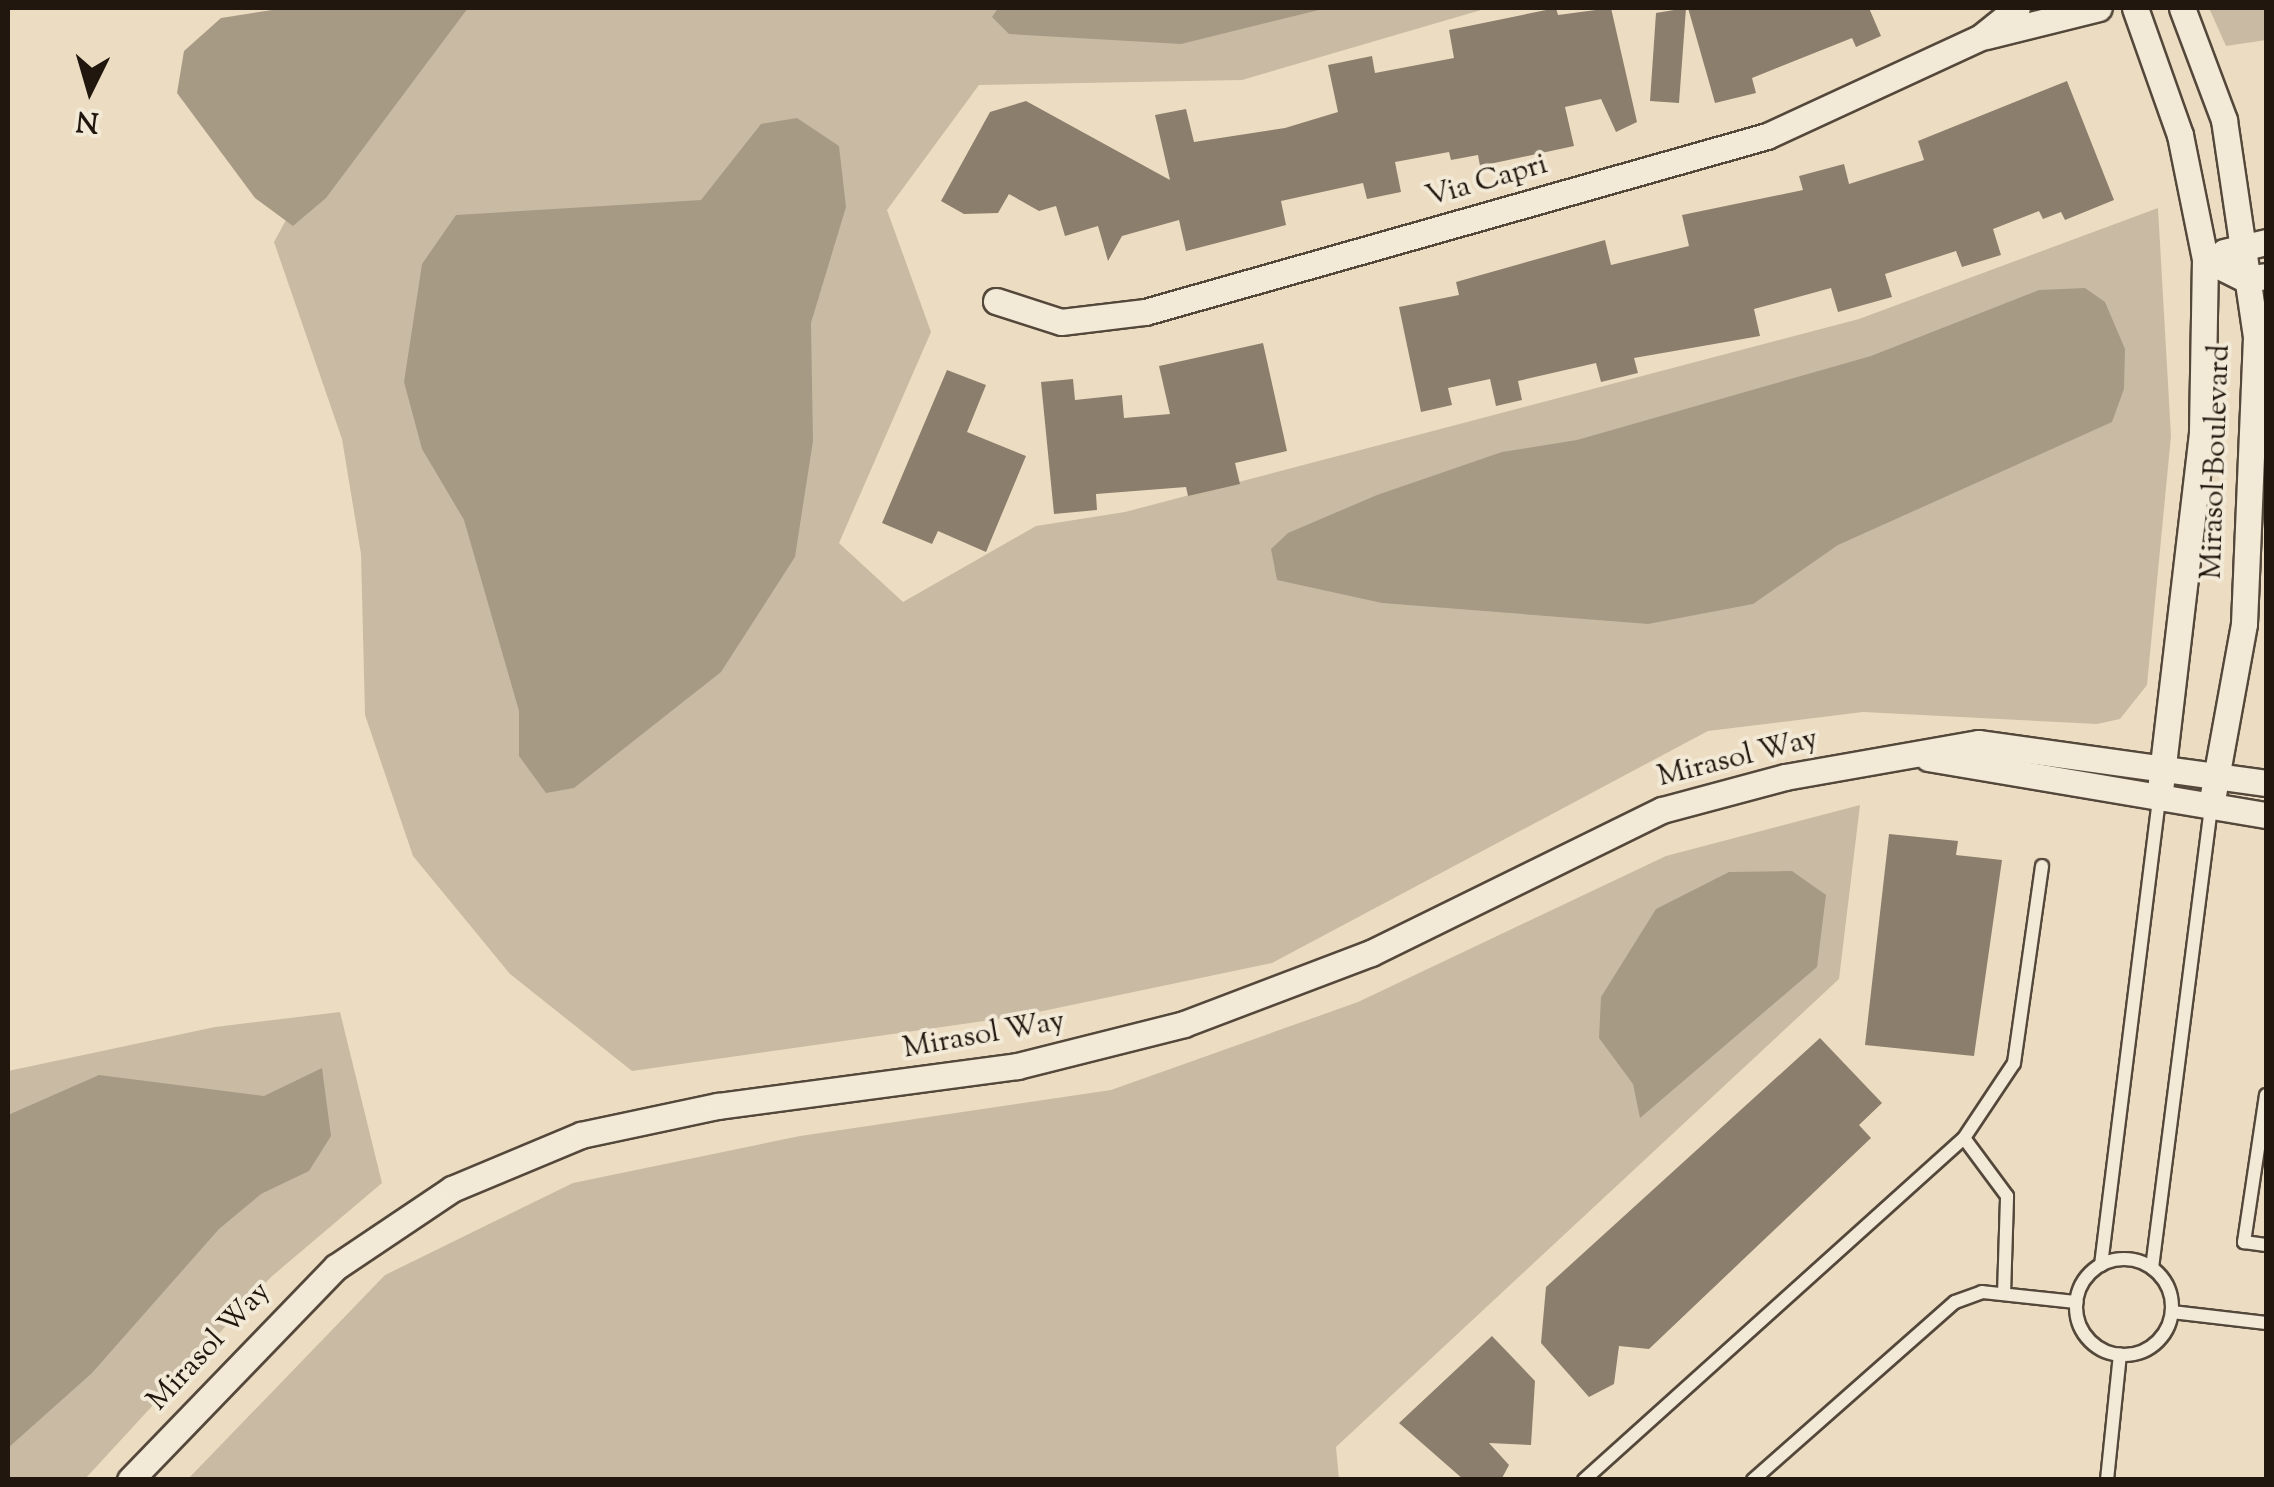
<!DOCTYPE html>
<style>
body{margin:0}
#map{position:relative;width:2274px;height:1487px;overflow:hidden;background:#ecddc2;font-family:"Sorts Mill Goudy",serif}
div>[style]{position:absolute}
.green>*{inset:0;background:#c9bba3}
.water>*{inset:0;background:#a79a85}
.building>*{inset:0;background:#8b7e6c}
.roads{filter:drop-shadow(2px 0 #54483b) drop-shadow(-2px 0 #54483b) drop-shadow(0 2px #54483b) drop-shadow(0 -2px #54483b)}
.service>*{height:12px;margin:-6px;padding:0 6px;transform-origin:6px;border-radius:6px;background:#f3e9d7}
.service>.ring{margin:-6px;padding:0;box-sizing:content-box;background:none;border:12px solid #f3e9d7;border-radius:50%}
.minor>*{height:25px;margin:-12.5px;padding:0 12.5px;transform-origin:12.5px;border-radius:12.5px;background:#f3e9d7}
span{translate:-50% -50%;white-space:nowrap;text-align:center;line-height:1.15;-webkit-text-stroke:8px #f3e9d7;paint-order:stroke}
.street-label{font-size:30px;color:#21170e}
.frame{position:absolute;inset:0;border:10px solid #21170e;pointer-events:none}
.north{position:absolute;left:40px;top:40px;width:100px;height:100px;-webkit-text-stroke:8px #f3e9d7;paint-order:stroke;rotate:185deg;font-size:28px;font-weight:700;line-height:40px;text-align:center;color:#21170e}
.north::after{content:'';display:block;margin:auto;width:35px;height:45px;background:#21170e;clip-path:polygon(50% 0,100% 100%,50% 72%,0 100%)}
</style>
<div id="map">
<div class="green">
<div style="clip-path:polygon(441px 8px,1488px 8px,1242px 80px,979px 85px,887px 210px,931px 332px,839px 543px,903px 602px,1036px 526px,1125px 512px,1859px 319px,2158px 208px,2171px 436px,2147px 685px,2120px 719px,2097px 724px,1863px 712px,1708px 731px,1272px 963px,1019px 1016px,632px 1071px,510px 974px,413px 856px,365px 715px,361px 554px,342px 439px,274px 242px,329px 141px)"></div>
<div style="clip-path:polygon(2209px 8px,2266px 8px,2266px 40px,2226px 46px)"></div>
<div style="clip-path:polygon(1860px 805px,1839px 979px,1336px 1447px,1339px 1479px,187px 1480px,385px 1275px,573px 1183px,800px 1136px,1111px 1090px,1358px 1002px,1666px 856px)"></div>
<div style="clip-path:polygon(340px 1012px,382px 1183px,271px 1277px,85px 1479px,8px 1479px,8px 1071px,215px 1027px)"></div>
</div>
<div class="water">
<div style="clip-path:polygon(285px 8px,468px 8px,326px 198px,293px 226px,255px 198px,177px 93px,184px 51px,221px 18px)"></div>
<div style="clip-path:polygon(998px 8px,1327px 8px,1181px 44px,1009px 34px,992px 17px)"></div>
<div style="clip-path:polygon(797px 118px,839px 146px,846px 207px,811px 323px,813px 441px,795px 557px,721px 672px,574px 788px,546px 793px,519px 756px,519px 711px,464px 520px,422px 449px,404px 382px,422px 264px,456px 215px,701px 200px,761px 124px)"></div>
<div style="clip-path:polygon(2085px 288px,2105px 302px,2125px 349px,2124px 389px,2112px 422px,1838px 545px,1753px 604px,1648px 624px,1382px 603px,1277px 580px,1271px 549px,1288px 533px,1377px 495px,1502px 452px,1577px 440px,1871px 356px,2039px 290px)"></div>
<div style="clip-path:polygon(1792px 871px,1826px 895px,1817px 967px,1640px 1118px,1633px 1084px,1599px 1038px,1601px 997px,1656px 909px,1729px 872px)"></div>
<div style="clip-path:polygon(322px 1068px,331px 1136px,309px 1171px,261px 1194px,219px 1229px,92px 1373px,8px 1448px,8px 1115px,99px 1075px,264px 1096px)"></div>
</div>
<div class="building">
<div style="clip-path:polygon(1556px 8px,1558px 15px,1611px 8px,1637px 122px,1616px 132px,1601px 99px,1565px 107px,1574px 146px,1480px 166px,1478px 155px,1451px 160px,1449px 152px,1395px 162px,1401px 192px,1367px 199px,1363px 183px,1281px 201px,1286px 225px,1186px 251px,1179px 220px,1122px 236px,1108px 261px,1098px 226px,1065px 236px,1056px 206px,1039px 211px,1009px 194px,998px 213px,964px 214px,941px 201px,990px 112px,1026px 101px,1170px 180px,1155px 115px,1186px 109px,1194px 142px,1285px 128px,1338px 112px,1328px 65px,1372px 56px,1375px 73px,1454px 58px,1449px 30px)"></div>
<div style="clip-path:polygon(1686px 8px,1679px 103px,1650px 101px,1656px 13px)"></div>
<div style="clip-path:polygon(1688px 8px,1869px 8px,1881px 36px,1856px 47px,1852px 38px,1752px 78px,1756px 93px,1715px 103px)"></div>
<div style="clip-path:polygon(2067px 81px,2114px 200px,2065px 220px,2061px 212px,2043px 219px,2039px 211px,1993px 229px,2001px 255px,1962px 267px,1956px 251px,1885px 274px,1892px 297px,1838px 312px,1831px 288px,1754px 309px,1760px 336px,1634px 358px,1638px 373px,1601px 382px,1596px 363px,1518px 381px,1522px 400px,1496px 406px,1490px 379px,1448px 388px,1452px 405px,1421px 412px,1399px 307px,1459px 295px,1456px 282px,1605px 240px,1611px 265px,1689px 246px,1682px 215px,1803px 190px,1799px 176px,1844px 164px,1849px 184px,1924px 160px,1918px 141px)"></div>
<div style="clip-path:polygon(1263px 343px,1287px 451px,1235px 463px,1240px 484px,1188px 496px,1186px 487px,1096px 494px,1097px 510px,1054px 514px,1041px 382px,1073px 379px,1075px 400px,1122px 395px,1124px 418px,1170px 414px,1159px 366px)"></div>
<div style="clip-path:polygon(947px 370px,986px 385px,967px 432px,1026px 456px,986px 552px,938px 531px,932px 544px,882px 523px)"></div>
<div style="clip-path:polygon(1889px 834px,1958px 841px,1956px 855px,2002px 860px,1974px 1056px,1865px 1045px)"></div>
<div style="clip-path:polygon(1820px 1038px,1882px 1103px,1859px 1125px,1871px 1138px,1649px 1349px,1619px 1346px,1614px 1384px,1589px 1397px,1541px 1343px,1546px 1287px)"></div>
<div style="clip-path:polygon(1492px 1336px,1535px 1381px,1531px 1445px,1489px 1443px,1509px 1465px,1501px 1480px,1464px 1480px,1399px 1423px)"></div>
</div>
<div class="roads">
<div class="service">
<div style="left:2266px;top:1095px;width:149px;rotate:98.5deg"></div>
<div style="left:2244px;top:1242px;width:22px;rotate:8deg"></div>
<div class="ring" style="left:2076px;top:1259px;width:84px;height:84px"></div>
<div style="left:2101px;top:1265px;width:471px;rotate:-82.9deg"></div>
<div style="left:2152px;top:1268px;width:466px;rotate:-82.7deg"></div>
<div style="left:2004px;top:1294px;width:98px;rotate:-88.2deg"></div>
<div style="left:2007px;top:1196px;width:72px;rotate:-126.6deg"></div>
<div style="left:1964px;top:1138px;width:90px;rotate:-56.3deg"></div>
<div style="left:2014px;top:1063px;width:199px;rotate:-81.9deg"></div>
<div style="left:2172px;top:1312px;width:95px;rotate:6.7deg"></div>
<div style="left:1584px;top:1480px;width:511px;rotate:-41.99deg"></div>
<div style="left:1753px;top:1480px;width:269px;rotate:-41.4deg"></div>
<div style="left:1955px;top:1302px;width:29px;rotate:-20deg"></div>
<div style="left:1982px;top:1292px;width:95px;rotate:6.1deg"></div>
<div style="left:2107px;top:1480px;width:126px;rotate:-84.1deg"></div>
</div>
<div class="minor">
<div style="left:2135px;top:8px;width:135px;rotate:70.5deg"></div>
<div style="left:2180px;top:135px;width:126px;rotate:78.6deg"></div>
<div style="left:2205px;top:259px;width:174px;rotate:91deg"></div>
<div style="left:2202px;top:433px;width:368px;rotate:96.7deg"></div>
<div style="left:2182px;top:8px;width:120px;rotate:69.4deg"></div>
<div style="left:2224px;top:120px;width:219px;rotate:81.6deg"></div>
<div style="left:2256px;top:337px;width:287px;rotate:92.4deg"></div>
<div style="left:2244px;top:624px;width:185px;rotate:100.3deg"></div>
<div style="left:1986px;top:36px;width:116px;rotate:-13.9deg"></div>
<div style="left:2224px;top:252px;width:43px;rotate:-13.4deg"></div>
<div style="left:2205px;top:259px;width:45px;rotate:26.6deg"></div>
<div style="left:2245px;top:279px;width:21px;rotate:-8deg"></div>
<div style="left:996px;top:301px;width:68px;rotate:17.9deg"></div>
<div style="left:1061px;top:322px;width:85px;rotate:-6.8deg"></div>
<div style="left:1145px;top:312px;width:646px;rotate:-15.8deg"></div>
<div style="left:1767px;top:136px;width:236px;rotate:-24.8deg"></div>
<div style="left:1981px;top:37px;width:46px;rotate:-38.9deg"></div>
<div style="left:1928px;top:758px;width:343px;rotate:9.6deg"></div>
<div style="left:130px;top:1480px;width:296px;rotate:-46deg"></div>
<div style="left:336px;top:1267px;width:140px;rotate:-33.9deg"></div>
<div style="left:452px;top:1189px;width:140px;rotate:-22.7deg"></div>
<div style="left:581px;top:1135px;width:140px;rotate:-12deg"></div>
<div style="left:718px;top:1106px;width:302px;rotate:-7.6deg"></div>
<div style="left:1017px;top:1066px;width:172px;rotate:-14.1deg"></div>
<div style="left:1184px;top:1024px;width:200px;rotate:-20.8deg"></div>
<div style="left:1371px;top:953px;width:324px;rotate:-26.2deg"></div>
<div style="left:1662px;top:810px;width:127px;rotate:-15deg"></div>
<div style="left:1785px;top:777px;width:196px;rotate:-10deg"></div>
<div style="left:1978px;top:743px;width:291px;rotate:7.9deg"></div>
</div>
</div>
<div class="street-label">
<span style="left:1487px;top:182px;rotate:-16deg">Via Capri</span>
<span style="left:2217px;top:462px;rotate:-88deg">Mirasol Boulevard</span>
<span style="left:1738px;top:759px;rotate:-14deg">Mirasol Way</span>
<span style="left:984px;top:1036px;rotate:-10deg">Mirasol Way</span>
<span style="left:210px;top:1347px;rotate:-47deg">Mirasol Way</span>
</div>
<div class="frame"></div>
<div class="north">N</div>
</div>
